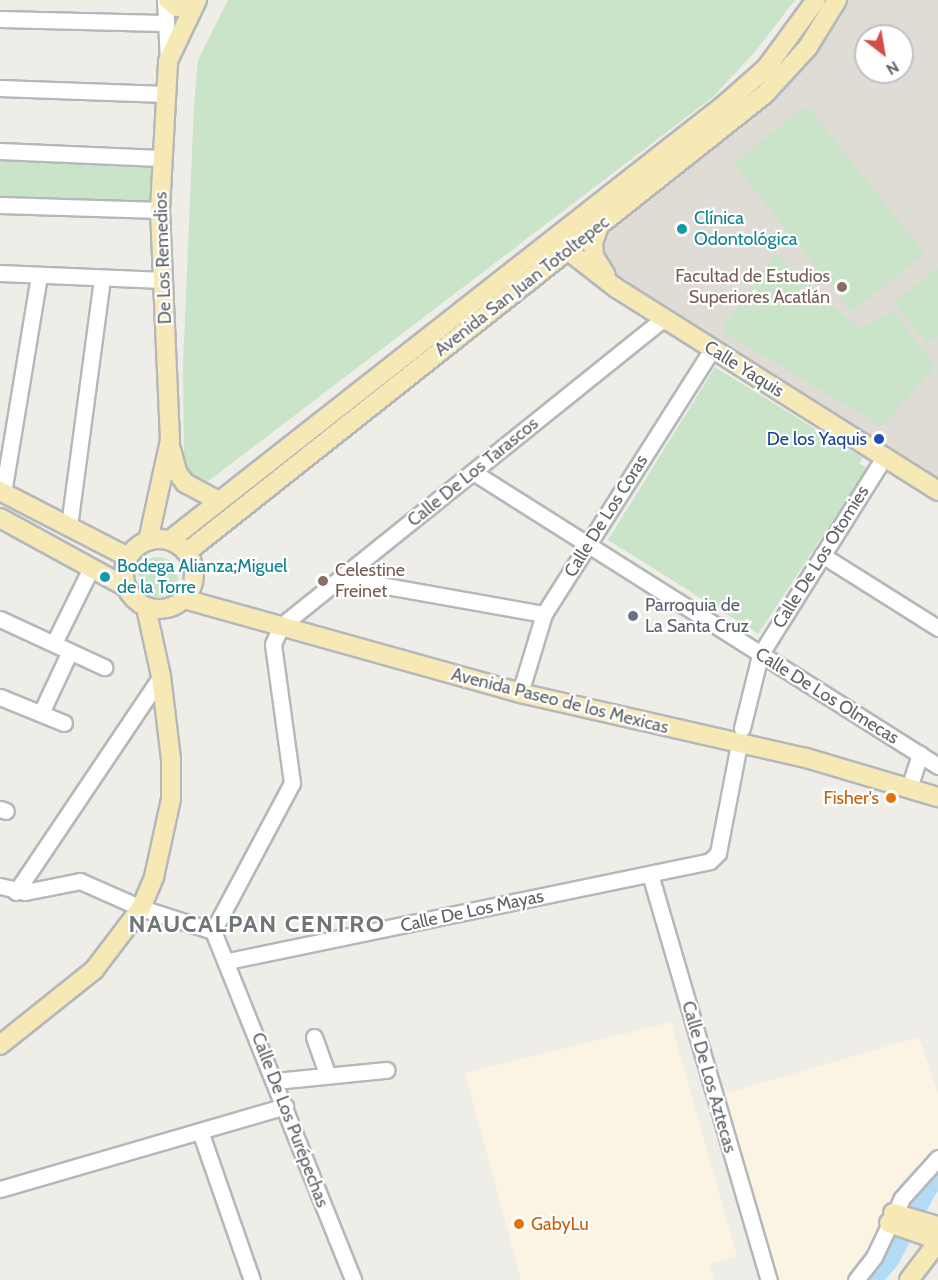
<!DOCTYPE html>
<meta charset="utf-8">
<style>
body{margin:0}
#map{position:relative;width:938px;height:1280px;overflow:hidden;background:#efede8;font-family:Cabin,sans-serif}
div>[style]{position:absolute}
.commercial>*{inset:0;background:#fbf4e2}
.education>*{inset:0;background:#dfdcd6}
.green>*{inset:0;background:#c9e4c8}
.round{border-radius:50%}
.river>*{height:20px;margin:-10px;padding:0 10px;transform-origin:10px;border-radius:10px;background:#b2dbf6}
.roads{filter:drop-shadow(2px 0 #b5b8bb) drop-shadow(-2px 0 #b5b8bb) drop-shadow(0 2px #b5b8bb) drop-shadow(0 -2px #b5b8bb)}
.minor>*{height:15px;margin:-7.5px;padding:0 7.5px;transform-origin:7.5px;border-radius:7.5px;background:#fff}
.major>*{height:18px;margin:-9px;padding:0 9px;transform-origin:9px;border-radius:9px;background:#f6e9b6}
.major>.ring{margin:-9px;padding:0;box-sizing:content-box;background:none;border:18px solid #f6e9b6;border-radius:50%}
.dots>*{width:16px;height:16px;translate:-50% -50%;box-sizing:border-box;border:3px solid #fff;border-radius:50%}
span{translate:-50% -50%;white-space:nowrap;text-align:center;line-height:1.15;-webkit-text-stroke:4.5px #fff;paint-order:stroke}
.culture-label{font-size:18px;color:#0d838f}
.left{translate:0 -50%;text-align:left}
.street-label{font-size:18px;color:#5f6366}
.education-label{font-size:18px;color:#785e54}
.right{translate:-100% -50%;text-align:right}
.transit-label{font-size:18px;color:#164399}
.worship-label{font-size:18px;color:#5b616d}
.food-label{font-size:18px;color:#c56008}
.district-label{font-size:24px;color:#707578;font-weight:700;letter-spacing:1.5px}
.north{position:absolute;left:854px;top:24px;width:60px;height:60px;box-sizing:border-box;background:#fff;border:2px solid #bfc1c2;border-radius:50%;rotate:149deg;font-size:16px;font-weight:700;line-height:24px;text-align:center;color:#5f6366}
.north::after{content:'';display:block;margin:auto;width:21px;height:27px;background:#d64c48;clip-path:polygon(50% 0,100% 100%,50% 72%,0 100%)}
</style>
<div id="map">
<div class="commercial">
<div style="clip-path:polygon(671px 1022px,737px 1257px,709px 1264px,714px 1280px,521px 1280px,465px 1073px)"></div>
<div style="clip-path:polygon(919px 1037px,938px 1093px,938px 1148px,902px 1180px,872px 1250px,846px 1280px,776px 1280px,723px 1094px)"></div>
</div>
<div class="education">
<div style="clip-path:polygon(evenodd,848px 0,938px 0,938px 484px,608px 269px,601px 253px,605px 230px,819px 45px,848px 0,866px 36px,902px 36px,902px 72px,866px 72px,866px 36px)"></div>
</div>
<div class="green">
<div style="clip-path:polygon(228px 0,795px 0,754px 53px,713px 97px,207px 482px,192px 479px,184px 463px,183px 365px,194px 106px,198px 60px)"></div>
<div style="clip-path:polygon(807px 105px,925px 254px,851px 312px,734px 163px)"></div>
<div style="clip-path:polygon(0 157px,155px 161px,156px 205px,0 199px)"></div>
<div style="clip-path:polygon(776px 253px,847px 319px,862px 328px,893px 311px,935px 367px,882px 426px,721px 331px)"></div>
<div style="clip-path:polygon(938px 268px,938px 334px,927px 343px,894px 302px)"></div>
<div style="clip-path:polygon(715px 367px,863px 458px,859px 463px,867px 468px,758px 634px,608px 540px)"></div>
<div class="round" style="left:138px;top:557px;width:40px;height:40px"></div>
</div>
<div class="river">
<div style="left:872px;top:1280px;width:26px;rotate:-50deg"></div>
<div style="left:889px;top:1260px;width:83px;rotate:-61.9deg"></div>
<div style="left:928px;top:1187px;width:13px;rotate:-39deg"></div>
</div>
<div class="roads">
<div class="minor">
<div style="left:165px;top:0;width:61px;rotate:87.2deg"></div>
<div style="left:0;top:19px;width:163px;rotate:1.4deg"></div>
<div style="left:0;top:88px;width:165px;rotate:2.1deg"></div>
<div style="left:0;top:151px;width:160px;rotate:2.5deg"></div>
<div style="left:0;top:205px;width:160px;rotate:1.8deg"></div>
<div style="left:0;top:273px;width:163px;rotate:2.5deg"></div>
<div style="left:473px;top:472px;width:550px;rotate:32.3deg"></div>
<div style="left:3px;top:493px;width:221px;rotate:-80.6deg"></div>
<div style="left:69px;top:526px;width:250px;rotate:-82.4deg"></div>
<div style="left:822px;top:555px;width:137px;rotate:32.2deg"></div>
<div style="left:341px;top:578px;width:206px;rotate:10.1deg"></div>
<div style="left:0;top:619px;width:115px;rotate:24.8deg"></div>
<div style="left:54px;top:643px;width:84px;rotate:-63.7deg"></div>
<div style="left:520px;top:693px;width:83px;rotate:-73.1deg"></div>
<div style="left:544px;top:614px;width:314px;rotate:-57.6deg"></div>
<div style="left:0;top:697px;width:69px;rotate:22.1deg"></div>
<div style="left:41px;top:713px;width:68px;rotate:-64.9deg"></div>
<div style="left:742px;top:728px;width:75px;rotate:-76.1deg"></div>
<div style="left:760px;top:655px;width:234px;rotate:-57.9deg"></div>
<div style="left:909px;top:788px;width:36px;rotate:-72deg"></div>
<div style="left:0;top:809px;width:6px;rotate:18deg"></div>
<div style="left:650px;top:874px;width:423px;rotate:73.7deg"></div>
<div style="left:0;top:886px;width:26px;rotate:13deg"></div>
<div style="left:25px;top:892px;width:56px;rotate:-11.3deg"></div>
<div style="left:80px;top:881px;width:67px;rotate:23.9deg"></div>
<div style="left:141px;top:908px;width:76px;rotate:17.7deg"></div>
<div style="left:213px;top:931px;width:376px;rotate:68.1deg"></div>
<div style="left:16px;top:892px;width:260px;rotate:-56.1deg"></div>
<div style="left:213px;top:931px;width:168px;rotate:-61.9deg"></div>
<div style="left:292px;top:783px;width:140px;rotate:-97.8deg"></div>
<div style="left:273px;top:644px;width:20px;rotate:-66deg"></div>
<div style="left:281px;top:626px;width:491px;rotate:-38.8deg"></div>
<div style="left:228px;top:961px;width:492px;rotate:-11.7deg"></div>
<div style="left:710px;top:861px;width:11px;rotate:-45deg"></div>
<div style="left:718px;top:853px;width:111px;rotate:-79.1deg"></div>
<div style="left:314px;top:1037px;width:41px;rotate:70.3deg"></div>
<div style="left:275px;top:1081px;width:112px;rotate:-5.7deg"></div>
<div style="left:200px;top:1131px;width:158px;rotate:70.8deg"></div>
<div style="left:0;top:1189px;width:297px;rotate:-16.2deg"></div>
<div style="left:856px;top:1280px;width:29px;rotate:-52deg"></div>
<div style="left:874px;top:1257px;width:65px;rotate:-64.6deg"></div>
<div style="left:902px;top:1198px;width:54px;rotate:-48deg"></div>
</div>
<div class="major">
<div style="left:168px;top:0;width:11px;rotate:38deg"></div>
<div style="left:177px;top:7px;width:17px;rotate:-3deg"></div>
<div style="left:600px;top:224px;width:19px;rotate:111deg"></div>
<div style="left:593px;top:242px;width:14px;rotate:86deg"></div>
<div style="left:594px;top:256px;width:22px;rotate:58deg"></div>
<div style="left:558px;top:243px;width:73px;rotate:37.8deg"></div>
<div style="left:616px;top:288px;width:381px;rotate:32.2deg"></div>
<div style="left:171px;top:449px;width:24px;rotate:75deg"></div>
<div style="left:177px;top:472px;width:14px;rotate:54deg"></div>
<div style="left:185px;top:483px;width:38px;rotate:28deg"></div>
<div style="left:0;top:491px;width:144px;rotate:27.3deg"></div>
<div style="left:0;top:518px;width:144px;rotate:28.7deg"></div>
<div class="ring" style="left:124px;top:539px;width:52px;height:52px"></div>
<div style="left:170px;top:540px;width:704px;rotate:-38.14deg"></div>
<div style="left:724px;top:105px;width:56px;rotate:-41.4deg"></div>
<div style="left:766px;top:68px;width:84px;rotate:-53.7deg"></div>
<div style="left:148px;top:541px;width:103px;rotate:-77.7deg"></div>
<div style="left:170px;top:440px;width:230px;rotate:-92.5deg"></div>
<div style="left:160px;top:210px;width:149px;rotate:-86.9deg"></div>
<div style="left:168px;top:61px;width:68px;rotate:-64.6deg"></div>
<div style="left:187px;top:552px;width:737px;rotate:-38.39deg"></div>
<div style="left:765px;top:94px;width:64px;rotate:-47.5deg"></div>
<div style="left:808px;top:47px;width:55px;rotate:-58.3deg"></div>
<div style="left:184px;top:599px;width:349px;rotate:15.6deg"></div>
<div style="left:520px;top:693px;width:293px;rotate:12.8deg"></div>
<div style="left:806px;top:758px;width:138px;rotate:16.5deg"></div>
<div style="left:0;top:1045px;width:120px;rotate:-38.6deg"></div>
<div style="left:94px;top:970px;width:78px;rotate:-52.8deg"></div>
<div style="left:141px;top:908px;width:34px;rotate:-67deg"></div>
<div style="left:154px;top:877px;width:80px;rotate:-77.7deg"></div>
<div style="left:171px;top:799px;width:40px;rotate:-90deg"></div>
<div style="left:171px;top:759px;width:84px;rotate:-96.9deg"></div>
<div style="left:161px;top:676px;width:70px;rotate:-102.4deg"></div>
<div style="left:893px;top:1213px;width:47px;rotate:16.1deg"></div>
<div style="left:889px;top:1223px;width:52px;rotate:19.1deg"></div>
<div style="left:909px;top:1280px;width:48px;rotate:-52.7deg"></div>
</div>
</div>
<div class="dots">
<div style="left:682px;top:229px;background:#0f9aa8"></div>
<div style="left:842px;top:287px;background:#8d6e63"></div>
<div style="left:879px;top:439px;background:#1a4fb4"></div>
<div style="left:105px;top:577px;background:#0f9aa8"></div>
<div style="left:323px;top:581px;background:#8d6e63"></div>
<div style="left:633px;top:616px;background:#6b7280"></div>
<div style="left:891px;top:798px;background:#e8710a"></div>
<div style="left:519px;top:1224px;background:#e8710a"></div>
</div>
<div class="culture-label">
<span class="left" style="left:694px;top:229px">Clínica<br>Odontológica</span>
<span class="left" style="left:117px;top:577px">Bodega Alianza;Miguel<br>de la Torre</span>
</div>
<div class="street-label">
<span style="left:163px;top:258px;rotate:-92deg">De Los Remedios</span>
<span style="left:522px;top:286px;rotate:-38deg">Avenida San Juan Totoltepec</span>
<span style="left:744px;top:369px;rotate:32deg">Calle Yaquis</span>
<span style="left:473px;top:472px;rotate:-39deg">Calle De Los Tarascos</span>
<span style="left:606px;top:516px;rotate:-58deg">Calle De Los Coras</span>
<span style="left:821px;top:557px;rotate:-58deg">Calle De Los Otomies</span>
<span style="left:827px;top:696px;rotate:32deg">Calle De Los Olmecas</span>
<span style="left:560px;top:701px;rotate:14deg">Avenida Paseo de los Mexicas</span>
<span style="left:472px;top:911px;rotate:-12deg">Calle De Los Mayas</span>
<span style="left:709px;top:1077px;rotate:74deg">Calle De Los Aztecas</span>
<span style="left:290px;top:1120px;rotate:69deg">Calle De Los Purépechas</span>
</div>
<div class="education-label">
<span class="right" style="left:830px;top:287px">Facultad de Estudios<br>Superiores Acatlán</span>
<span class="left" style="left:335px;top:581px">Celestine<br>Freinet</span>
</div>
<div class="transit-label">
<span class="right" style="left:867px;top:439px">De los Yaquis</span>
</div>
<div class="worship-label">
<span class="left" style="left:645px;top:616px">Parroquia de<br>La Santa Cruz</span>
</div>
<div class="food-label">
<span class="right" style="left:879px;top:798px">Fisher's</span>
<span class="left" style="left:531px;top:1224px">GabyLu</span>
</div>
<div class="district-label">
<span style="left:257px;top:924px">NAUCALPAN CENTRO</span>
</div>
<div class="north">N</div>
</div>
